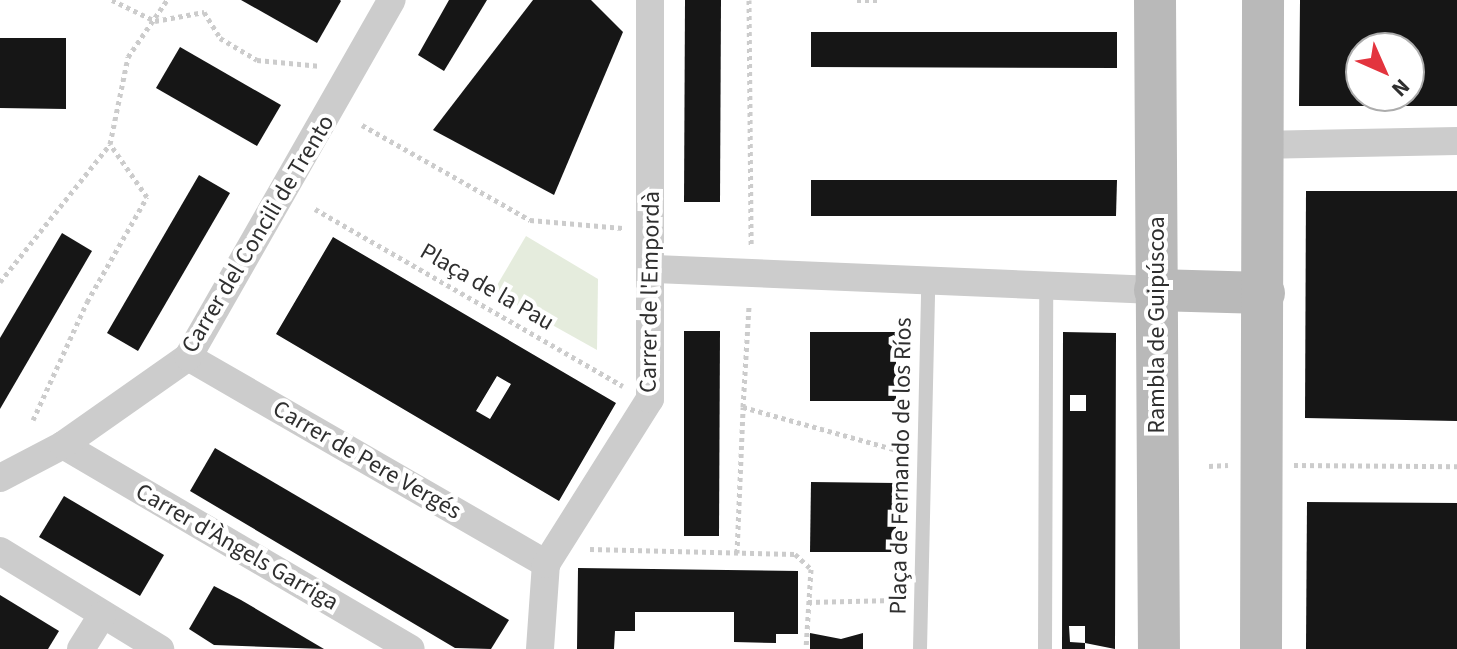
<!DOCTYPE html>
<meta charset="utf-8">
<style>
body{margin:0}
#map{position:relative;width:1457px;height:649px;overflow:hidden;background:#fff;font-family:"Source Sans 3",sans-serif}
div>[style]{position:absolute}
.green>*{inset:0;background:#e5ecdd}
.building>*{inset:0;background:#161616}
.path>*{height:5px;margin-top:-2.5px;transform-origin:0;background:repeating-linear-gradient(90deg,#ccc 0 4px,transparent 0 8px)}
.lane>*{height:14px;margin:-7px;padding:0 7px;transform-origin:7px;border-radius:7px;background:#ccc}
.street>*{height:28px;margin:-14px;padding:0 14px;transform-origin:14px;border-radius:14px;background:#ccc}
.secondary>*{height:42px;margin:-21px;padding:0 21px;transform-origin:21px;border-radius:21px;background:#b9b9b9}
span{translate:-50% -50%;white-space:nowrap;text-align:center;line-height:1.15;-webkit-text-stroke:8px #fff;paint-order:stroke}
.street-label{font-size:24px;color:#2f2f2f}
.north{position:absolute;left:1345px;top:32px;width:80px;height:80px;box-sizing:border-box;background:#fff;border:2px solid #acacac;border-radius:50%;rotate:135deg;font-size:22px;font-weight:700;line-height:32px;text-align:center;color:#2f2f2f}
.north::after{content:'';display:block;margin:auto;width:28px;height:36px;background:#e3343e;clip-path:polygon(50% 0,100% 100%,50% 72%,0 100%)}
</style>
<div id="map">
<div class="green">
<div style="clip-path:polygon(526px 236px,598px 279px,597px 350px,493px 292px)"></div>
</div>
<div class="building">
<div style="clip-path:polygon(241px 0,340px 0,341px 1px,317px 43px)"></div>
<div style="clip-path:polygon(449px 0,487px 0,444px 71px,418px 55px)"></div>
<div style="clip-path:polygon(533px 0,591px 0,623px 32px,554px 195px,433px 130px)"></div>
<div style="clip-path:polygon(685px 0,721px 0,720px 202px,684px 202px)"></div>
<div style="clip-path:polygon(evenodd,1300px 0,1457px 0,1457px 106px,1299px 106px,1300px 0,1361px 48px,1409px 48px,1409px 96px,1361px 96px,1361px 48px)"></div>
<div style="clip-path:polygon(811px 32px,1117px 32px,1117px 68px,811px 67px)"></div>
<div style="clip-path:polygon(0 38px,66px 38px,66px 109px,0 108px)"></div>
<div style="clip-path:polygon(180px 47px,281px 105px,257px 146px,156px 88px)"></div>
<div style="clip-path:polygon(199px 175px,230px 193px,138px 351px,107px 333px)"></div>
<div style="clip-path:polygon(811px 180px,1117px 180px,1116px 216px,811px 216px)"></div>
<div style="clip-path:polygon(1306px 191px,1457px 191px,1457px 421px,1305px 418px)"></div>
<div style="clip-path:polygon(62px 233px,92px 251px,0 409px,0 338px)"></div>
<div style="clip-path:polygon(evenodd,333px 237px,616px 403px,559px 501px,276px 334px,333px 237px,497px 376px,511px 384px,490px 419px,476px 411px,497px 376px)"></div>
<div style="clip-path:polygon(684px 331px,720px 331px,719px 536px,684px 536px)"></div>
<div style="clip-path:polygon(810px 332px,896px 332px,896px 401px,810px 401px)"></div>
<div style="clip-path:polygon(evenodd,1063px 332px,1116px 333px,1115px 649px,1085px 643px,1085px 626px,1069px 626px,1070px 642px,1085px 643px,1085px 649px,1062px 649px,1063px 332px,1070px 395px,1086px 395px,1086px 411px,1070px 411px,1070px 395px)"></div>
<div style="clip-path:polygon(215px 448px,509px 620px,491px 649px,455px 648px,190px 491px)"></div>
<div style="clip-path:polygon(811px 482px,896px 483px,896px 552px,810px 552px)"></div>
<div style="clip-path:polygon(64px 496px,164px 555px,140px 596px,39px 537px)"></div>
<div style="clip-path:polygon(1307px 502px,1457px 503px,1457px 649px,1306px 649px)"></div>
<div style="clip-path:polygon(578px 568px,798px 571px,798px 634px,776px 634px,776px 643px,734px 642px,734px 612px,635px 612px,635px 631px,615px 631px,614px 649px,577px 649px)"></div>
<div style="clip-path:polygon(214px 586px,241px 600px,324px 649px,214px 645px,189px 629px)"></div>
<div style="clip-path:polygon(0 595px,59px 631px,48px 649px,0 649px)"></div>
<div style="clip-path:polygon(810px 633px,841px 639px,863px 633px,863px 649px,810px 649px)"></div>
</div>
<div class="path">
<div style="left:112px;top:0;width:48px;rotate:26deg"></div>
<div style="left:155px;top:21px;width:50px;rotate:-10.4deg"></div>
<div style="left:204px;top:12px;width:31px;rotate:58deg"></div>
<div style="left:220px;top:38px;width:43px;rotate:30.7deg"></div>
<div style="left:257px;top:60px;width:64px;rotate:5.4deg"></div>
<div style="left:749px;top:0;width:247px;rotate:89.5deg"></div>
<div style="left:857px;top:0;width:23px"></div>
<div style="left:362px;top:125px;width:193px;rotate:29.5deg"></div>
<div style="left:530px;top:220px;width:93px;rotate:4.9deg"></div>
<div style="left:315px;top:209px;width:355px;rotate:29.9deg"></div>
<div style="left:0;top:282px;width:176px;rotate:-51.4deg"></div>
<div style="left:110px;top:144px;width:89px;rotate:-78.3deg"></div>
<div style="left:128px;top:57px;width:69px;rotate:-55.6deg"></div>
<div style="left:743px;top:407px;width:101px;rotate:-86.6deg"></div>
<div style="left:33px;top:420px;width:130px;rotate:-65.4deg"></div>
<div style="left:87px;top:302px;width:121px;rotate:-60.3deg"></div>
<div style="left:147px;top:197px;width:65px;rotate:-124.9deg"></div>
<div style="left:1294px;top:465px;width:163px;rotate:0.4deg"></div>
<div style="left:1209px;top:466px;width:19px;rotate:-3deg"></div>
<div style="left:590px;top:549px;width:205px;rotate:1.4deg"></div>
<div style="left:795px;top:554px;width:22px;rotate:43deg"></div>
<div style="left:811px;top:569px;width:80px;rotate:93.6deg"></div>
<div style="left:737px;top:553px;width:146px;rotate:-87.6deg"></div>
<div style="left:743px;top:407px;width:164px;rotate:15.6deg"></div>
<div style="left:808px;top:602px;width:87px;rotate:-1.3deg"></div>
</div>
<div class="lane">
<div style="left:920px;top:649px;width:364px;rotate:-88.7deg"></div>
<div style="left:1045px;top:649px;width:361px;rotate:-89.8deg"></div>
</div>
<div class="street">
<div style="left:1263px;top:145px;width:194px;rotate:-1.2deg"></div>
<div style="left:655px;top:269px;width:500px;rotate:2.41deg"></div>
<div style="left:188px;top:357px;width:414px;rotate:30deg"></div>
<div style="left:63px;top:445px;width:403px;rotate:30.4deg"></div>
<div style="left:0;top:478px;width:71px;rotate:-27.6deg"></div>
<div style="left:63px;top:445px;width:153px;rotate:-35.1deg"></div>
<div style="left:188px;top:357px;width:411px;rotate:-60.3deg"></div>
<div style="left:0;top:551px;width:188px;rotate:31.5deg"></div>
<div style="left:81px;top:649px;width:40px;rotate:-58deg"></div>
<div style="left:540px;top:649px;width:85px;rotate:-86deg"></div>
<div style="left:546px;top:564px;width:195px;rotate:-57.8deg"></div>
<div style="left:650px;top:399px;width:399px;rotate:-90deg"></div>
</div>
<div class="secondary">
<div style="left:1155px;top:0;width:649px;rotate:89.65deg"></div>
<div style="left:1155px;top:290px;width:109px;rotate:1.6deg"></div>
<div style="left:1261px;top:649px;width:649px;rotate:-89.82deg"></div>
</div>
<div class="street-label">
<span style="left:258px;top:234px;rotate:-59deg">Carrer del Concili de Trento</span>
<span style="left:487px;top:287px;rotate:30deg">Plaça de la Pau</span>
<span style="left:650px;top:292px;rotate:-89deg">Carrer de l'Empordà</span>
<span style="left:1157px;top:325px;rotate:-90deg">Rambla de Guipúscoa</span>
<span style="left:367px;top:460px;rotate:30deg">Carrer de Pere Vergés</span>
<span style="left:901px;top:466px;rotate:-89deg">Plaça de Fernando de los Ríos</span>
<span style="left:237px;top:547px;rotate:30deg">Carrer d'Àngels Garriga</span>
</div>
<div class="north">N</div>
</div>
